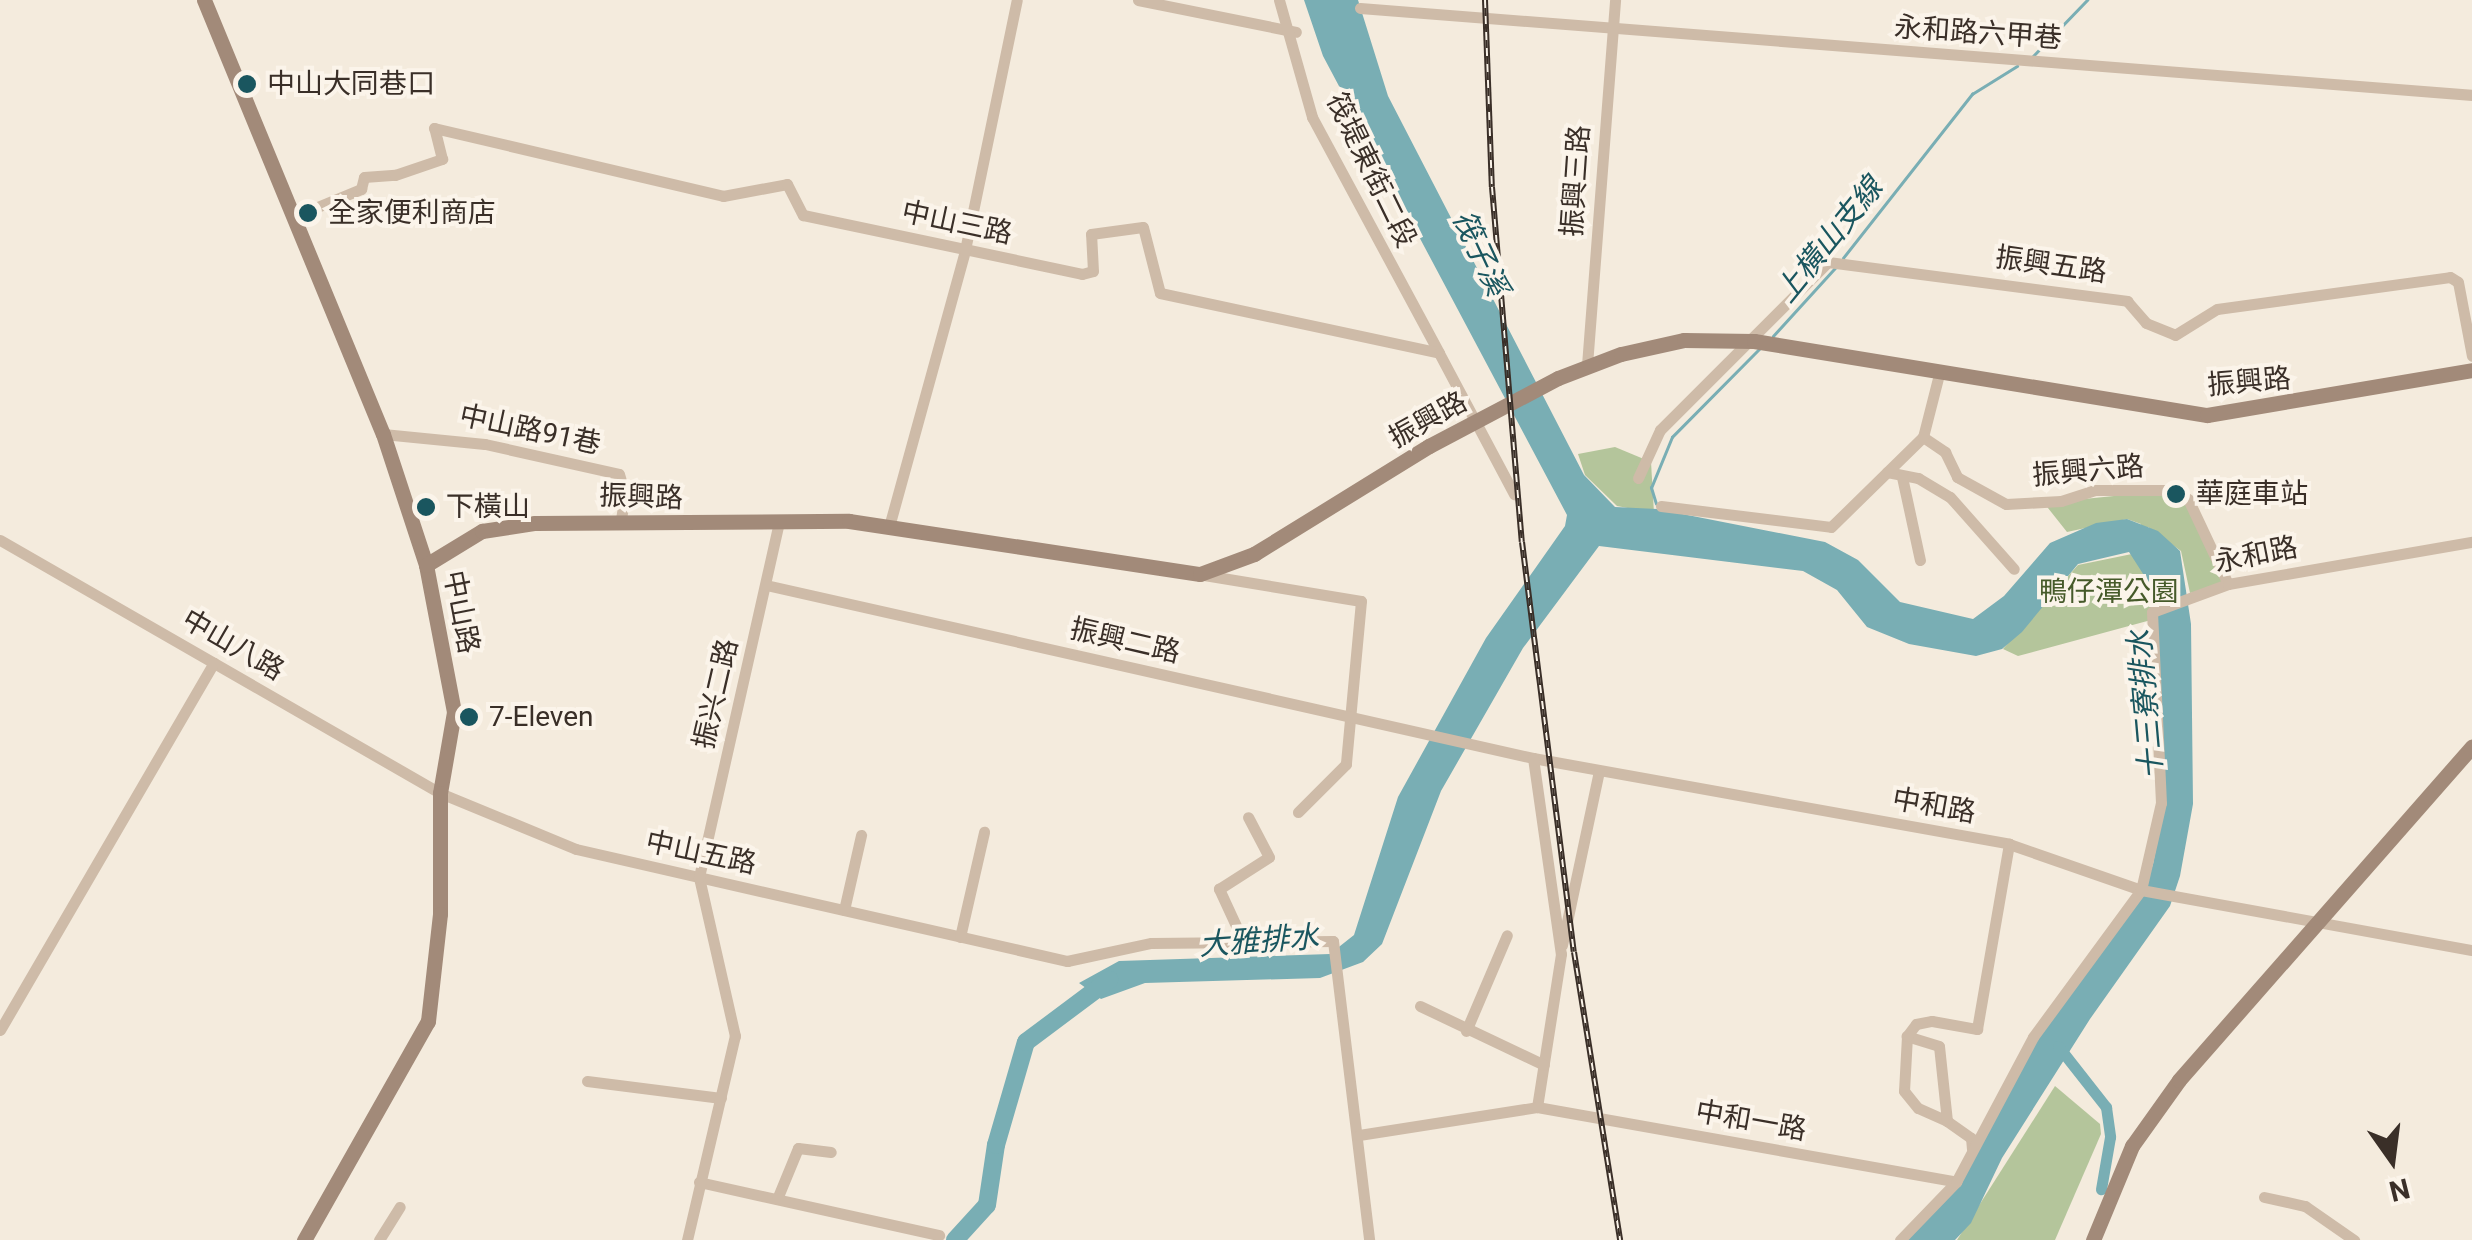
<!DOCTYPE html>
<meta charset="utf-8">
<style>
body{margin:0}
#map{position:relative;width:2472px;height:1240px;overflow:hidden;background:#f4ebdd;font-family:Roboto,"Noto Sans TC",sans-serif}
div>[style]{position:absolute}
.green>*{inset:0;background:#b4c59b}
.water>*{inset:0;background:#79aeb4}
.stream>*{height:2.5px;margin:-1.25px;padding:0 1.25px;transform-origin:1.25px;border-radius:1.25px;background:#79aeb4}
.canal>*{height:11px;margin:-5.5px;padding:0 5.5px;transform-origin:5.5px;border-radius:5.5px;background:#79aeb4}
.river>*{height:18px;margin:-9px;padding:0 9px;transform-origin:9px;border-radius:9px;background:#79aeb4}
.street>*{height:11px;margin:-5.5px;padding:0 5.5px;transform-origin:5.5px;border-radius:5.5px;background:#cebba8}
.secondary>*{height:15px;margin:-7.5px;padding:0 7.5px;transform-origin:7.5px;border-radius:7.5px;background:#a28a79}
.rail>*{height:6px;margin-top:-3px;transform-origin:0;background:repeating-linear-gradient(90deg,#fbf4ea 0 8px,#3a2f28 0 16px);box-sizing:border-box;border-block:2px solid #3a2f28}
.dots>*{width:28px;height:28px;translate:-50% -50%;box-sizing:border-box;border:5px solid #fbf4ea;border-radius:50%}
span{translate:-50% -50%;white-space:nowrap;text-align:center;line-height:1.15;-webkit-text-stroke:8px #fbf4ea;paint-order:stroke}
.street-label{font-size:28px;color:#3a2f28}
.poi-label{font-size:28px;color:#3a2f28}
.left{translate:0 -50%;text-align:left}
.park-label{font-size:28px;color:#465a2a}
.water-label{font-size:30px;color:#1a565f;font-style:italic}
.north{position:absolute;left:2342px;top:1110px;width:100px;height:100px;-webkit-text-stroke:8px #fbf4ea;paint-order:stroke;rotate:166deg;font-size:28px;font-weight:700;line-height:40px;text-align:center;color:#3a2f28}
.north::after{content:'';display:block;margin:auto;width:35px;height:45px;background:#3a2f28;clip-path:polygon(50% 0,100% 100%,50% 72%,0 100%)}
</style>
<div id="map">
<div class="green">
<div style="clip-path:polygon(1615px 447px,1651px 462px,1654px 513px,1617px 506px,1585px 475px,1578px 454px)"></div>
<div style="clip-path:polygon(2164px 491px,2188px 500px,2227px 584px,2190px 593px,2181px 551px,2148px 527px,2138px 558px,2156px 594px,2151px 620px,2018px 656px,2003px 649px,2078px 565px,2132px 554px,2141px 524px,2127px 519px,2067px 532px,2044px 503px)"></div>
<div style="clip-path:polygon(2055px 1086px,2100px 1124px,2101px 1134px,2055px 1240px,1957px 1240px)"></div>
</div>
<div class="water">
<div style="clip-path:polygon(1304px 0,1358px 0,1388px 96px,1584px 475px,1615px 507px,1657px 509px,1825px 542px,1858px 560px,1900px 602px,1973px 619px,2004px 596px,2050px 543px,2096px 523px,2127px 519px,2158px 531px,2180px 551px,2191px 624px,2193px 804px,2180px 876px,2170px 906px,2090px 1019px,2002px 1158px,1971px 1223px,1955px 1240px,1906px 1240px,1959px 1184px,2036px 1039px,2142px 898px,2153px 864px,2165px 802px,2156px 594px,2129px 552px,2078px 564px,2022px 632px,2002px 649px,1976px 656px,1909px 644px,1867px 627px,1837px 590px,1803px 571px,1599px 546px,1523px 648px,1441px 791px,1382px 944px,1363px 962px,1320px 978px,1145px 983px,1101px 999px,1079px 983px,1119px 961px,1330px 954px,1354px 935px,1398px 797px,1486px 638px,1565px 526px,1567px 515px,1323px 56px)"></div>
</div>
<div class="stream">
<div style="left:2033px;top:56px;width:78px;rotate:-46deg"></div>
<div style="left:1843px;top:258px;width:209px;rotate:-51.8deg"></div>
<div style="left:1972px;top:94px;width:53px;rotate:-31.9deg"></div>
<div style="left:1773px;top:336px;width:92px;rotate:-47.6deg"></div>
<div style="left:1656px;top:504px;width:17px;rotate:-107deg"></div>
<div style="left:1651px;top:488px;width:55px;rotate:-67.6deg"></div>
<div style="left:1672px;top:437px;width:125px;rotate:-45.3deg"></div>
</div>
<div class="canal">
<div style="left:2058px;top:1046px;width:78px;rotate:51.8deg"></div>
<div style="left:2106px;top:1107px;width:30px;rotate:82deg"></div>
<div style="left:2110px;top:1137px;width:53px;rotate:99.8deg"></div>
</div>
<div class="river">
<div style="left:955px;top:1240px;width:47px;rotate:-47.6deg"></div>
<div style="left:987px;top:1205px;width:61px;rotate:-81.5deg"></div>
<div style="left:996px;top:1145px;width:107px;rotate:-73.8deg"></div>
<div style="left:1026px;top:1042px;width:104px;rotate:-36.8deg"></div>
</div>
<div class="street">
<div style="left:1138px;top:0;width:161px;rotate:11.4deg"></div>
<div style="left:1279px;top:0;width:122px;rotate:74.2deg"></div>
<div style="left:1312px;top:117px;width:268px;rotate:61.7deg"></div>
<div style="left:1360px;top:8px;width:1115px;rotate:4.47deg"></div>
<div style="left:293px;top:217px;width:74px;rotate:-22.4deg"></div>
<div style="left:361px;top:189px;width:12px;rotate:-76deg"></div>
<div style="left:364px;top:177px;width:31px;rotate:-4deg"></div>
<div style="left:395px;top:175px;width:50px;rotate:-18.8deg"></div>
<div style="left:442px;top:159px;width:32px;rotate:-104deg"></div>
<div style="left:434px;top:128px;width:297px;rotate:13.2deg"></div>
<div style="left:723px;top:196px;width:65px;rotate:-10.6deg"></div>
<div style="left:787px;top:184px;width:35px;rotate:63deg"></div>
<div style="left:803px;top:215px;width:285px;rotate:11.9deg"></div>
<div style="left:1082px;top:274px;width:11px;rotate:-15deg"></div>
<div style="left:1093px;top:271px;width:37px;rotate:-93deg"></div>
<div style="left:1091px;top:234px;width:52px;rotate:-7.7deg"></div>
<div style="left:1143px;top:227px;width:68px;rotate:75.6deg"></div>
<div style="left:1160px;top:293px;width:285px;rotate:12.1deg"></div>
<div style="left:1439px;top:353px;width:160px;rotate:62deg"></div>
<div style="left:1587px;top:365px;width:366px;rotate:-85.6deg"></div>
<div style="left:383px;top:434px;width:102px;rotate:5.6deg"></div>
<div style="left:485px;top:444px;width:137px;rotate:12.6deg"></div>
<div style="left:619px;top:474px;width:21px;rotate:73deg"></div>
<div style="left:625px;top:494px;width:25px;rotate:99deg"></div>
<div style="left:1923px;top:437px;width:27px;rotate:34deg"></div>
<div style="left:1945px;top:452px;width:28px;rotate:64deg"></div>
<div style="left:1957px;top:477px;width:56px;rotate:28.9deg"></div>
<div style="left:2006px;top:504px;width:55px;rotate:-3.1deg"></div>
<div style="left:2061px;top:501px;width:35px;rotate:-18deg"></div>
<div style="left:2094px;top:490px;width:70px"></div>
<div style="left:2164px;top:490px;width:26px;rotate:21deg"></div>
<div style="left:2188px;top:499px;width:94px;rotate:64.8deg"></div>
<div style="left:1887px;top:472px;width:32px;rotate:11deg"></div>
<div style="left:1918px;top:478px;width:37px;rotate:31deg"></div>
<div style="left:1950px;top:497px;width:96px;rotate:48.4deg"></div>
<div style="left:1902px;top:477px;width:85px;rotate:77.8deg"></div>
<div style="left:1638px;top:478px;width:53px;rotate:-65.4deg"></div>
<div style="left:1660px;top:430px;width:238px;rotate:-45deg"></div>
<div style="left:1828px;top:262px;width:302px;rotate:7.4deg"></div>
<div style="left:2127px;top:301px;width:29px;rotate:49deg"></div>
<div style="left:2146px;top:323px;width:31px;rotate:22deg"></div>
<div style="left:2175px;top:335px;width:49px;rotate:-31.8deg"></div>
<div style="left:2217px;top:309px;width:235px;rotate:-7.8deg"></div>
<div style="left:2450px;top:277px;width:9px;rotate:32deg"></div>
<div style="left:2458px;top:282px;width:75px;rotate:79.3deg"></div>
<div style="left:1661px;top:506px;width:171px;rotate:7deg"></div>
<div style="left:1831px;top:527px;width:129px;rotate:-44.4deg"></div>
<div style="left:1923px;top:437px;width:65px;rotate:-75.7deg"></div>
<div style="left:890px;top:523px;width:283px;rotate:-74.6deg"></div>
<div style="left:965px;top:250px;width:255px;rotate:-78.3deg"></div>
<div style="left:0;top:540px;width:508px;rotate:29.9deg"></div>
<div style="left:440px;top:793px;width:147px;rotate:22.4deg"></div>
<div style="left:576px;top:849px;width:504px;rotate:12.85deg"></div>
<div style="left:1067px;top:961px;width:86px;rotate:-12.1deg"></div>
<div style="left:1151px;top:943px;width:182px;rotate:-0.6deg"></div>
<div style="left:1333px;top:941px;width:301px;rotate:83.1deg"></div>
<div style="left:1204px;top:575px;width:159px;rotate:9.4deg"></div>
<div style="left:1361px;top:601px;width:164px;rotate:95.3deg"></div>
<div style="left:1346px;top:764px;width:68px;rotate:135deg"></div>
<div style="left:766px;top:585px;width:786px;rotate:12.71deg"></div>
<div style="left:1533px;top:758px;width:484px;rotate:10.2deg"></div>
<div style="left:2009px;top:844px;width:140px;rotate:19.2deg"></div>
<div style="left:2141px;top:890px;width:336px;rotate:10.3deg"></div>
<div style="left:1533px;top:758px;width:198px;rotate:81.9deg"></div>
<div style="left:1561px;top:954px;width:155px;rotate:98.9deg"></div>
<div style="left:844px;top:910px;width:77px;rotate:-77.2deg"></div>
<div style="left:960px;top:937px;width:108px;rotate:-77.1deg"></div>
<div style="left:1244px;top:943px;width:60px;rotate:-114.8deg"></div>
<div style="left:1219px;top:889px;width:59px;rotate:-32.6deg"></div>
<div style="left:1269px;top:857px;width:45px;rotate:-117.7deg"></div>
<div style="left:1562px;top:945px;width:178px;rotate:-78deg"></div>
<div style="left:1420px;top:1006px;width:137px;rotate:25.4deg"></div>
<div style="left:0;top:1030px;width:425px;rotate:-59.8deg"></div>
<div style="left:1466px;top:1031px;width:104px;rotate:-66.9deg"></div>
<div style="left:1907px;top:1036px;width:55px;rotate:93.1deg"></div>
<div style="left:1904px;top:1091px;width:22px;rotate:51deg"></div>
<div style="left:1918px;top:1108px;width:32px;rotate:24deg"></div>
<div style="left:587px;top:1081px;width:135px;rotate:7.2deg"></div>
<div style="left:1359px;top:1135px;width:180px;rotate:-8.9deg"></div>
<div style="left:1537px;top:1107px;width:426px;rotate:10.1deg"></div>
<div style="left:1972px;top:1149px;width:11px;rotate:-95deg"></div>
<div style="left:1971px;top:1138px;width:29px;rotate:-145deg"></div>
<div style="left:1947px;top:1121px;width:75px;rotate:-96.1deg"></div>
<div style="left:1939px;top:1046px;width:34px;rotate:-163deg"></div>
<div style="left:1907px;top:1036px;width:15px;rotate:-53deg"></div>
<div style="left:1916px;top:1024px;width:16px;rotate:-11deg"></div>
<div style="left:1932px;top:1021px;width:46px;rotate:10.1deg"></div>
<div style="left:1977px;top:1029px;width:188px;rotate:-80.2deg"></div>
<div style="left:699px;top:1182px;width:246px;rotate:12.5deg"></div>
<div style="left:2264px;top:1197px;width:42px;rotate:12.4deg"></div>
<div style="left:2305px;top:1206px;width:60px;rotate:34.8deg"></div>
<div style="left:777px;top:1199px;width:55px;rotate:-67.6deg"></div>
<div style="left:798px;top:1148px;width:33px;rotate:7deg"></div>
<div style="left:379px;top:1240px;width:39px;rotate:-58deg"></div>
<div style="left:687px;top:1240px;width:210px;rotate:-76.8deg"></div>
<div style="left:735px;top:1036px;width:163px;rotate:-102.8deg"></div>
<div style="left:699px;top:877px;width:364px;rotate:-77.3deg"></div>
<div style="left:1900px;top:1240px;width:81px;rotate:-46deg"></div>
<div style="left:1956px;top:1182px;width:164px;rotate:-62deg"></div>
<div style="left:2033px;top:1037px;width:182px;rotate:-53.7deg"></div>
<div style="left:2141px;top:890px;width:89px;rotate:-77.1deg"></div>
<div style="left:2161px;top:803px;width:191px;rotate:-92.7deg"></div>
<div style="left:2152px;top:612px;width:81px;rotate:-20.2deg"></div>
<div style="left:2228px;top:584px;width:248px;rotate:-9.8deg"></div>
</div>
<div class="secondary">
<div style="left:204px;top:0;width:469px;rotate:67.6deg"></div>
<div style="left:383px;top:434px;width:138px;rotate:71.8deg"></div>
<div style="left:426px;top:565px;width:150px;rotate:79.2deg"></div>
<div style="left:454px;top:712px;width:82px;rotate:99.8deg"></div>
<div style="left:440px;top:793px;width:121px;rotate:90deg"></div>
<div style="left:440px;top:914px;width:108px;rotate:96.4deg"></div>
<div style="left:428px;top:1021px;width:252px;rotate:119.5deg"></div>
<div style="left:426px;top:565px;width:66px;rotate:-31.3deg"></div>
<div style="left:482px;top:531px;width:54px;rotate:-8.6deg"></div>
<div style="left:535px;top:523px;width:314px;rotate:-0.4deg"></div>
<div style="left:849px;top:521px;width:355px;rotate:8.6deg"></div>
<div style="left:1200px;top:574px;width:58px;rotate:-20.3deg"></div>
<div style="left:1254px;top:554px;width:206px;rotate:-31.7deg"></div>
<div style="left:1429px;top:446px;width:146px;rotate:-27.8deg"></div>
<div style="left:1558px;top:378px;width:67px;rotate:-20.9deg"></div>
<div style="left:1621px;top:354px;width:65px;rotate:-12.5deg"></div>
<div style="left:1684px;top:340px;width:70px;rotate:0.8deg"></div>
<div style="left:1754px;top:341px;width:459px;rotate:9.3deg"></div>
<div style="left:2207px;top:415px;width:269px;rotate:-9.6deg"></div>
<div style="left:2093px;top:1240px;width:102px;rotate:-67.5deg"></div>
<div style="left:2132px;top:1146px;width:81px;rotate:-54.5deg"></div>
<div style="left:2179px;top:1080px;width:444px;rotate:-48.7deg"></div>
</div>
<div class="rail">
<div style="left:1485px;top:0;width:187px;rotate:87.9deg"></div>
<div style="left:1492px;top:187px;width:356px;rotate:85.2deg"></div>
<div style="left:1522px;top:542px;width:413px;rotate:82.8deg"></div>
<div style="left:1574px;top:952px;width:292px;rotate:80.9deg"></div>
</div>
<div class="dots">
<div style="left:247px;top:84px;background:#1a565f"></div>
<div style="left:308px;top:213px;background:#1a565f"></div>
<div style="left:2176px;top:494px;background:#1a565f"></div>
<div style="left:426px;top:507px;background:#1a565f"></div>
<div style="left:469px;top:717px;background:#1a565f"></div>
</div>
<div class="street-label">
<span style="left:1978px;top:33px;rotate:4deg">永和路六甲巷</span>
<span style="left:1371px;top:170px;rotate:64deg">筏堤東街二段</span>
<span style="left:1576px;top:181px;rotate:-86deg">振興三路</span>
<span style="left:957px;top:223px;rotate:12deg">中山三路</span>
<span style="left:2051px;top:265px;rotate:8deg">振興五路</span>
<span style="left:2249px;top:382px;rotate:-5deg">振興路</span>
<span style="left:1428px;top:420px;rotate:-29deg">振興路</span>
<span style="left:530px;top:430px;rotate:12deg">中山路91巷</span>
<span style="left:2088px;top:471px;rotate:-5deg">振興六路</span>
<span style="left:641px;top:497px;rotate:2deg">振興路</span>
<span style="left:2256px;top:555px;rotate:-11deg">永和路</span>
<span style="left:461px;top:612px;rotate:79deg">中山路</span>
<span style="left:1125px;top:641px;rotate:13deg">振興二路</span>
<span style="left:233px;top:645px;rotate:30deg">中山八路</span>
<span style="left:716px;top:694px;rotate:-77deg">振兴二路</span>
<span style="left:1934px;top:806px;rotate:10deg">中和路</span>
<span style="left:701px;top:853px;rotate:12deg">中山五路</span>
<span style="left:1751px;top:1121px;rotate:10deg">中和一路</span>
</div>
<div class="poi-label">
<span class="left" style="left:267px;top:84px">中山大同巷口</span>
<span class="left" style="left:328px;top:213px">全家便利商店</span>
<span class="left" style="left:2196px;top:494px">華庭車站</span>
<span class="left" style="left:446px;top:507px">下橫山</span>
<span class="left" style="left:489px;top:717px">7-Eleven</span>
</div>
<div class="park-label">
<span style="left:2109px;top:592px">鴨仔潭公園</span>
</div>
<div class="water-label">
<span style="left:1829px;top:240px;rotate:-51deg">上橫山支線</span>
<span style="left:1480px;top:253px;rotate:65deg">筏子溪</span>
<span style="left:2146px;top:705px;rotate:-95deg">十三寮排水</span>
<span style="left:1259px;top:941px;rotate:-4deg">大雅排水</span>
</div>
<div class="north">N</div>
</div>
